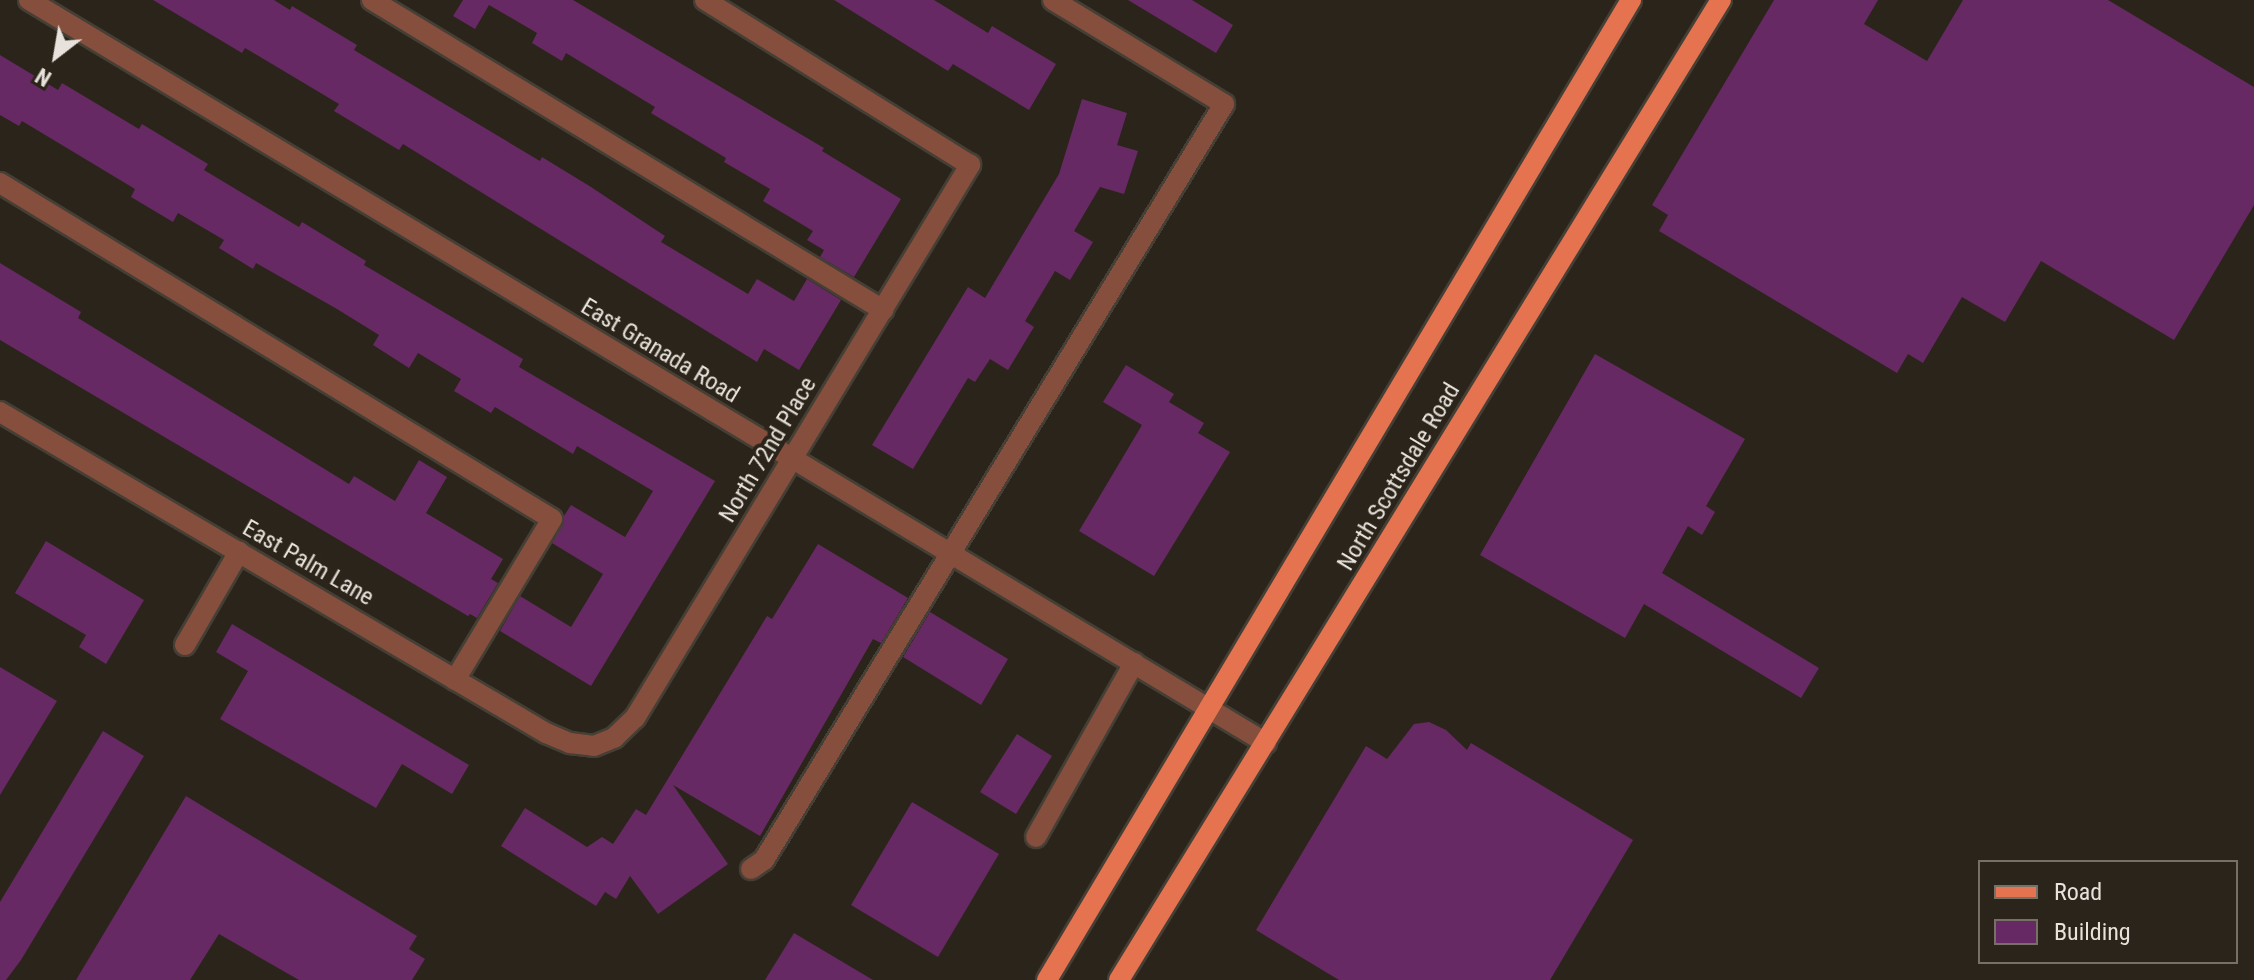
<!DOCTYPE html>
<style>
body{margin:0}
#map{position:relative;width:2254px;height:980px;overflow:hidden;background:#2b241a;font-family:"Roboto Condensed",sans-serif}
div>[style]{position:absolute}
.building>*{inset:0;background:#662963}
.roads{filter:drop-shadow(2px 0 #453f35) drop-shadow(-2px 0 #453f35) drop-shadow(0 2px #453f35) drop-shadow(0 -2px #453f35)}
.minor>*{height:20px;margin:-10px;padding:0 10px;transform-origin:10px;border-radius:10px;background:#864e3d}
.major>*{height:20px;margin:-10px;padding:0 10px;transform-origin:10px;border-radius:10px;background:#e5734f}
span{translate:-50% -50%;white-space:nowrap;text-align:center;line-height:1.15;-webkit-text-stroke:8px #2b241a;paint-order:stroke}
.street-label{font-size:24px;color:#e7e2db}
.legend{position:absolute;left:1978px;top:860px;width:260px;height:104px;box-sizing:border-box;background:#2b241a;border:2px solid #767067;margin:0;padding:10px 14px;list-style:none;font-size:24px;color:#e7e2db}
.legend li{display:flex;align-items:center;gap:16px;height:40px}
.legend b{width:40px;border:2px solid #767067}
.north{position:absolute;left:16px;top:16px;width:80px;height:80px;-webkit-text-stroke:6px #2b241a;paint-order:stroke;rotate:211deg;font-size:22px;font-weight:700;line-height:32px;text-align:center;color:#e7e2db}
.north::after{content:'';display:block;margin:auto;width:28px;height:36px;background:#e7e2db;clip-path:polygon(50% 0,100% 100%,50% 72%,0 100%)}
</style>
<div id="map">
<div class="building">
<div style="clip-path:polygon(153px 0,274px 0,290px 10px,292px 6px,357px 45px,354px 50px,540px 161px,542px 157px,591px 187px,665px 236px,661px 242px,748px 294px,757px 279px,794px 301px,807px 279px,841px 300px,799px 370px,764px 349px,757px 362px,403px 144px,399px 150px,334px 111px,339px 104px,245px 48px,242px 53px)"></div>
<div style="clip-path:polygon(463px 0,573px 0,824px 148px,822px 151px,901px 199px,854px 277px,820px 257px,824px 250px,807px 240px,813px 231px,763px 201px,770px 189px,724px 162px,726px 158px,651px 113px,655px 107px,566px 53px,562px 61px,532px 43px,537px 33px,489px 5px,475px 29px,453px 16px)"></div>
<div style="clip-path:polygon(834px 0,934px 0,988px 33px,992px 26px,1056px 64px,1029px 110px,953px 64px,948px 71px)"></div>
<div style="clip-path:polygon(1128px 0,1192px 0,1233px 25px,1216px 53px)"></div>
<div style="clip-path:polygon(1774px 0,1878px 0,1864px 24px,1927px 61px,1963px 0,2108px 0,2254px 87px,2254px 205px,2174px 340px,2041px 261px,2005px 322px,1962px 297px,1923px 363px,1908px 354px,1897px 373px,1659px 231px,1668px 215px,1652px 205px)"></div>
<div style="clip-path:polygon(0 55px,58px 90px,62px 83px,139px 129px,142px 124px,208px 164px,204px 170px,299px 227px,302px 222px,366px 261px,364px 265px,523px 359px,519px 367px,715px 481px,591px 686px,500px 631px,520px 596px,571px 627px,603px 574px,552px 543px,564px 516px,571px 505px,625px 537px,653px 491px,577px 446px,573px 454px,495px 407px,491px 413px,454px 391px,461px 379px,418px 353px,409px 368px,373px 345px,379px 335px,337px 309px,256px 263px,253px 269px,219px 248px,224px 240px,178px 213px,173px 222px,131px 197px,135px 189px,22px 121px,19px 126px,0 115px)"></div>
<div style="clip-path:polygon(1082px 99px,1127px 113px,1117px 145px,1138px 151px,1124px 194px,1100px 187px,1074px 231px,1093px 242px,1070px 280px,1055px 271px,1025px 321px,1034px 327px,1008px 370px,990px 359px,975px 382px,968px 378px,913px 469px,872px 445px,968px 287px,985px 298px,1059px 174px)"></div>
<div style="clip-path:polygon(0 263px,81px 312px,78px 318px,349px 484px,354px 476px,395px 501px,419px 460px,447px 477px,426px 513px,503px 559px,491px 579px,498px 583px,477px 618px,470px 614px,468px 616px,0 340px)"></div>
<div style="clip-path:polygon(1595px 354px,1745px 439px,1706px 506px,1715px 512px,1702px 535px,1688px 526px,1662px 573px,1819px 668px,1801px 698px,1644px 604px,1625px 638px,1480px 555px)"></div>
<div style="clip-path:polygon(1126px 365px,1174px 394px,1169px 402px,1204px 423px,1198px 433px,1230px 452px,1154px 576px,1079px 531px,1142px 425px,1103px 402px)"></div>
<div style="clip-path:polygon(46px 541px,144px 600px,106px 664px,79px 647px,86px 635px,15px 593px)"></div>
<div style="clip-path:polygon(818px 544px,908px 598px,881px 643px,873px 639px,760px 836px,673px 785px,728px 864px,658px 914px,630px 876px,616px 899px,605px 892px,596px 906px,501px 846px,525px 808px,587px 847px,602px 837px,613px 844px,636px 809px,646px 815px,767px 616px,772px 619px)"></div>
<div style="clip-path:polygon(930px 612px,1008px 659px,981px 705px,903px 657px)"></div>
<div style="clip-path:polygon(232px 624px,469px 765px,452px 794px,402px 764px,376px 808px,220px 719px,248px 671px,216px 652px)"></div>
<div style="clip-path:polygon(0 667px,57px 701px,0 795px)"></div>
<div style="clip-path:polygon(1429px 722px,1446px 730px,1467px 750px,1471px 743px,1633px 840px,1550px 980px,1339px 980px,1256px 930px,1366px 746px,1387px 759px,1414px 724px)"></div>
<div style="clip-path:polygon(103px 731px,144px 756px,21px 960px,6px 980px,0 980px,0 902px)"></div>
<div style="clip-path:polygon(1017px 734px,1052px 756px,1016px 814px,980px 792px)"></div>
<div style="clip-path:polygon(186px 796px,417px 936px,409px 949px,425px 959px,412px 980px,299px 980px,219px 934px,190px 980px,76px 980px)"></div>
<div style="clip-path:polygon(912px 802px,999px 854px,938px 957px,851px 905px)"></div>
<div style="clip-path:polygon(794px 933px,873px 980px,765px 980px)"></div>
</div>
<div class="roads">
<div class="minor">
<div style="left:29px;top:0;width:1443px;rotate:30.99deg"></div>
<div style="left:372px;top:0;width:598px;rotate:31.24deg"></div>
<div style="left:0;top:183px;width:646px;rotate:31.33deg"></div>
<div style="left:552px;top:519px;width:188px;rotate:121.1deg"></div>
<div style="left:0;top:412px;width:633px;rotate:30.45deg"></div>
<div style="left:546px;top:733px;width:26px;rotate:23deg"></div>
<div style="left:570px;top:743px;width:24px;rotate:7deg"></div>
<div style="left:594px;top:746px;width:22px;rotate:-22deg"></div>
<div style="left:614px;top:738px;width:29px;rotate:-44deg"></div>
<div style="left:635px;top:718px;width:647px;rotate:-58.79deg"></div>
<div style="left:970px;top:165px;width:312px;rotate:-148.1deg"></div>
<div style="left:185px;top:645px;width:108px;rotate:-59.9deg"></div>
<div style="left:1036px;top:837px;width:200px;rotate:-60.6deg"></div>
<div style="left:751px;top:869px;width:16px;rotate:-35deg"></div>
<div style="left:764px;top:860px;width:885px;rotate:-58.68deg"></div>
<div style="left:1224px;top:104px;width:200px;rotate:-148.7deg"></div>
</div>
<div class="major">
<div style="left:1047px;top:980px;width:1141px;rotate:-59.21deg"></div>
<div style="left:1119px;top:980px;width:1150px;rotate:-58.44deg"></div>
</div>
</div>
<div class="street-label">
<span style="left:660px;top:351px;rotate:31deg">East Granada Road</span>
<span style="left:768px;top:450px;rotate:-59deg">North 72nd Place</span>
<span style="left:1399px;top:477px;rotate:-59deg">North Scottsdale Road</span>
<span style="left:308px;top:563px;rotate:30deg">East Palm Lane</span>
</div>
<ul class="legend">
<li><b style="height:10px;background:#e5734f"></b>Road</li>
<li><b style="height:22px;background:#662963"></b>Building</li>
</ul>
<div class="north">N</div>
</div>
